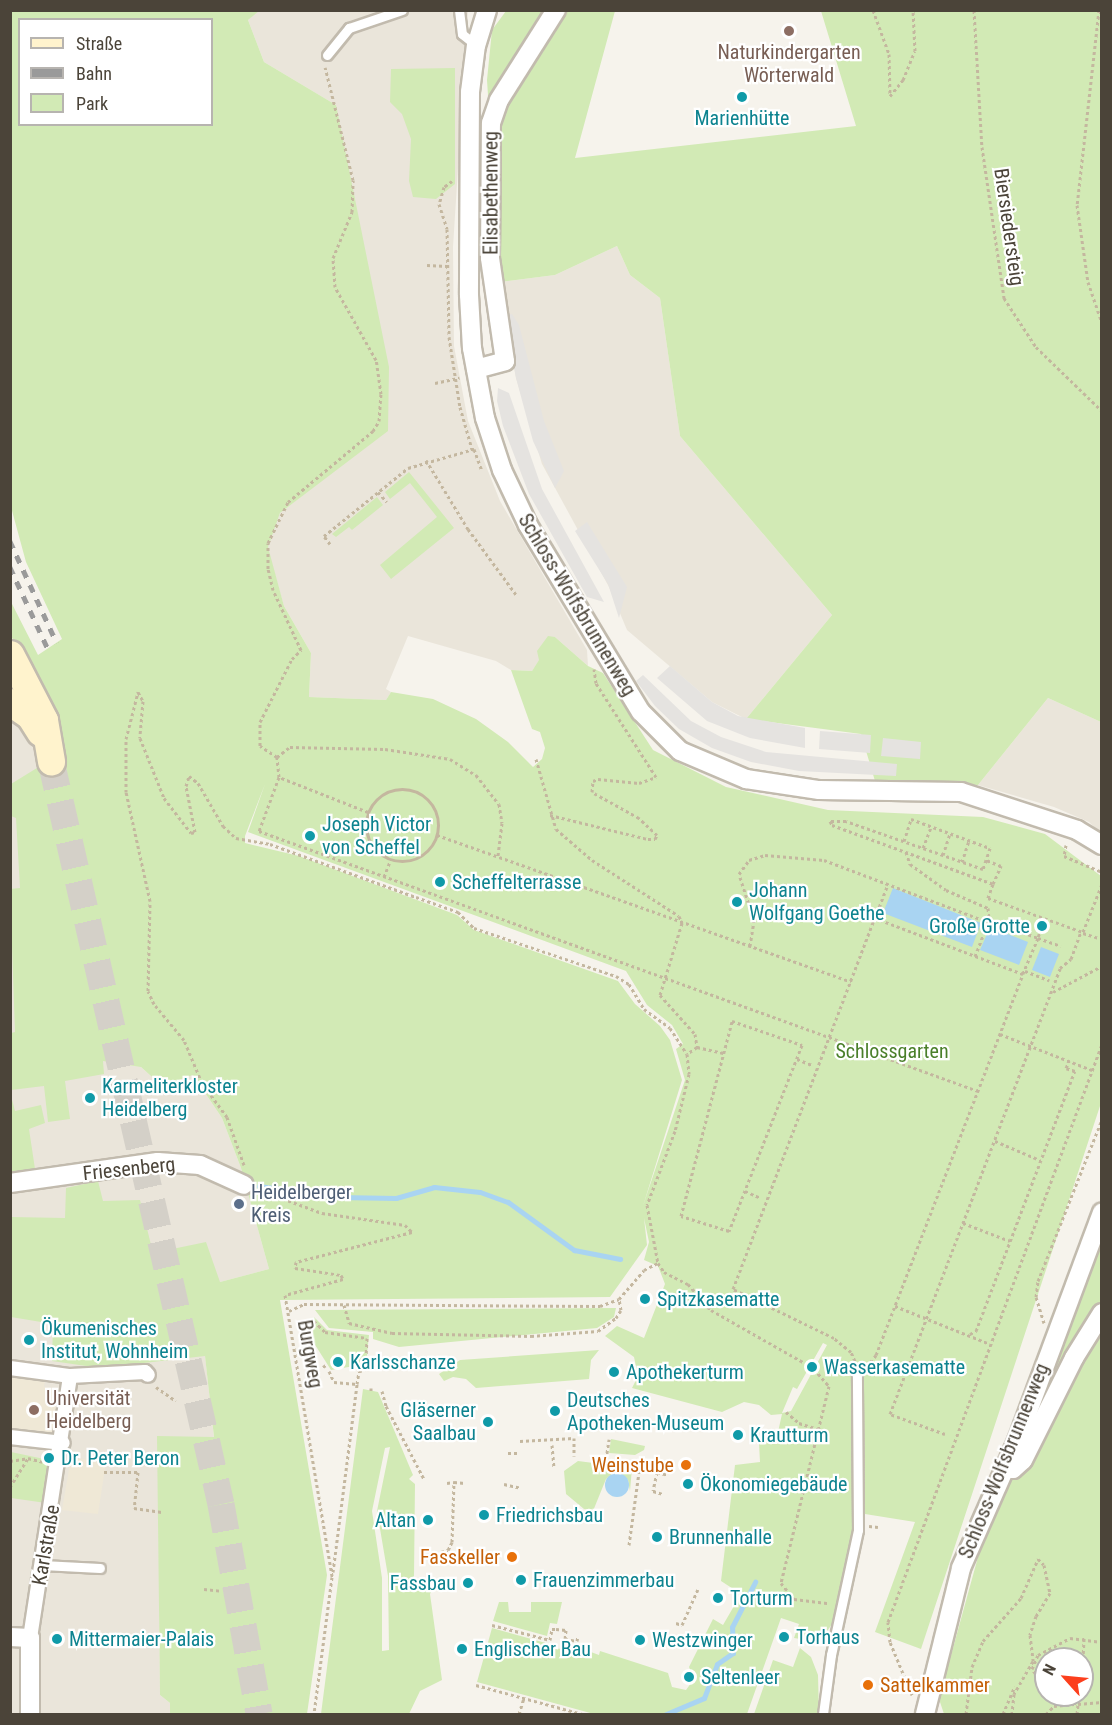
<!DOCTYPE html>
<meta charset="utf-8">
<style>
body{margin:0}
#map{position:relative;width:1112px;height:1725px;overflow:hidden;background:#f6f3ec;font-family:"Roboto Condensed",sans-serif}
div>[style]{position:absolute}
.residential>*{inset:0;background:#eae5da}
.education>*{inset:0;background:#efe8d6}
.green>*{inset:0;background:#d2eab5}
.parking>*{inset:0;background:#e5e3e0}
.water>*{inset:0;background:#a9d4f2}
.round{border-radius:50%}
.stream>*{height:5px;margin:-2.5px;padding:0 2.5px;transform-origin:2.5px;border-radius:2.5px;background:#a9d4f2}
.secondary-tunnel>*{height:27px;margin-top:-13.5px;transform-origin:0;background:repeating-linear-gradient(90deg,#d4d0c8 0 27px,transparent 0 41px)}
.path>*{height:3px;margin-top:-1.5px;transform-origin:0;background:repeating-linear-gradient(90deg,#c4b79f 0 3px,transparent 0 6px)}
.path>.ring{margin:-1.5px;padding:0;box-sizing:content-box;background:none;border:3px solid #c4b79f;border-radius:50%}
.roads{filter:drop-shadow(2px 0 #c2bbae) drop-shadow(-2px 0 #c2bbae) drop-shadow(0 2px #c2bbae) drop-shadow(0 -2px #c2bbae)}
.service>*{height:9px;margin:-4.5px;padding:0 4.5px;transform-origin:4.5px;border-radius:4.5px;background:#fff}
.pedestrian>*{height:14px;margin:-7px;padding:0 7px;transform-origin:7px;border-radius:7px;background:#fff}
.minor>*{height:18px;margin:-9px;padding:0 9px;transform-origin:9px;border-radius:9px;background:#fff}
.secondary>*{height:27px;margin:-13.5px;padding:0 13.5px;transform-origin:13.5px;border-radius:13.5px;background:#fff3cd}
.rail>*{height:4.5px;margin-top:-2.25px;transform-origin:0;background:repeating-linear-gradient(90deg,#9a9a9a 0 8px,transparent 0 16px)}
.dots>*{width:16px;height:16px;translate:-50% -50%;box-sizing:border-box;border:3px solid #fff;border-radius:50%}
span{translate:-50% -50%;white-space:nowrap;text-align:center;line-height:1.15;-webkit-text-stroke:4.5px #fff;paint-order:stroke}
.education-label{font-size:20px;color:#785e54}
.left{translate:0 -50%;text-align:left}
.culture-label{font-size:20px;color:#0d838f}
.right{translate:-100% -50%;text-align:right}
.street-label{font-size:20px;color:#4b4439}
.park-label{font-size:20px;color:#4a7f2a}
.service-label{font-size:20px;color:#4e5e75}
.food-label{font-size:20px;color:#c56008}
.frame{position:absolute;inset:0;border:12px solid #4b4439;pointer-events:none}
.legend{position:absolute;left:18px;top:18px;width:195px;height:108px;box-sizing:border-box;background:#fff;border:2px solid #b7b4b0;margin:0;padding:8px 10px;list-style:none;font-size:18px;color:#4b4439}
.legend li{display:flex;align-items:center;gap:12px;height:30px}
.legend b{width:30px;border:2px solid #b7b4b0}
.north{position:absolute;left:1034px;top:1647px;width:60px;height:60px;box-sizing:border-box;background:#fff;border:2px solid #b7b4b0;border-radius:50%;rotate:297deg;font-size:16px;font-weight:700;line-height:24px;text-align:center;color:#4b4439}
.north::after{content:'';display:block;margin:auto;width:21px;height:27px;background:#fc3f1d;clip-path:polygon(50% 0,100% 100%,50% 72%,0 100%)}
</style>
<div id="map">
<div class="residential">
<div style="clip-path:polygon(259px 10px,468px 11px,453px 247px,454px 346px,468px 421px,500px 501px,587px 650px,588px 666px,555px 637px,532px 671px,511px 670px,496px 661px,408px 636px,386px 689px,391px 692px,386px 700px,309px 697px,311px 653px,284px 606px,267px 547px,280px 513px,330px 474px,336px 105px,264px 62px,248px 20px)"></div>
<div style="clip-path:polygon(617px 246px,630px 275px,660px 298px,680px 436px,832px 615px,746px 719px,712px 702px,627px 630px,609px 587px,542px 464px,516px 378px,500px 282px,555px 275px)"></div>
<div style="clip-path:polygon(1048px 698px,1101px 722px,1101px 833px,1089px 822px,1054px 807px,978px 785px)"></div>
<div style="clip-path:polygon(19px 718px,45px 763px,141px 1067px,162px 1086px,193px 1075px,222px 1118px,241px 1168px,269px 1269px,220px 1282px,163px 1359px,205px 1355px,214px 1438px,158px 1437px,160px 1695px,170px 1703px,170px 1714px,11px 1714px,10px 719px)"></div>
</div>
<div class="education">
<div style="clip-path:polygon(10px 1376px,45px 1379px,44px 1387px,61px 1390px,53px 1438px,28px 1430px,27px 1434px,11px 1431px)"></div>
<div style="clip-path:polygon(71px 1458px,106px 1462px,98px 1514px,62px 1510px)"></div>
</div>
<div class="green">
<div style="clip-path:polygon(evenodd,11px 11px,259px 11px,248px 20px,264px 62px,336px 105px,389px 367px,388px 431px,280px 513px,268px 547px,284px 606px,311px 653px,309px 697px,386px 700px,391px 692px,433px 699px,476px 719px,508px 742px,533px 767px,542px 759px,545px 748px,540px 732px,532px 729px,511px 670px,532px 671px,539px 660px,537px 651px,548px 636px,555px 637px,588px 666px,603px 673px,653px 750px,726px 787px,828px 810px,983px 817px,1045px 834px,1101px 876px,1101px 1103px,921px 1649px,875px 1632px,915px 1522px,865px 1514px,864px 1414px,852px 1413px,856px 1496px,852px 1541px,832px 1624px,823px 1637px,807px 1640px,794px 1638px,799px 1624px,781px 1618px,747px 1714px,594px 1714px,477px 1682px,492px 1628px,553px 1645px,553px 1649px,574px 1648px,574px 1652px,579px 1653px,580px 1648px,599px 1655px,600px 1651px,668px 1673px,672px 1687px,686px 1690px,694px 1679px,689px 1667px,713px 1619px,723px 1625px,741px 1594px,721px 1581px,735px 1465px,760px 1462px,759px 1443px,778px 1432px,782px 1414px,771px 1415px,759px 1405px,744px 1402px,722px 1412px,632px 1388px,638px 1376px,634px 1357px,605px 1336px,617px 1326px,644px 1338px,665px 1284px,658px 1266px,644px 1260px,649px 1242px,644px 1218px,647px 1245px,610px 1297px,280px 1300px,327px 1575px,307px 1714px,170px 1714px,170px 1703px,160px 1695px,157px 1436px,214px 1437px,205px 1356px,100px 1368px,52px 1361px,53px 1324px,11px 1317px,11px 1217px,65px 1218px,66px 1188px,98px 1181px,103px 1201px,140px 1200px,153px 1253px,206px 1242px,220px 1282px,269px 1269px,241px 1168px,222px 1118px,193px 1075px,162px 1086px,141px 1067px,103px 1061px,104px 1074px,65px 1081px,70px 1119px,48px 1122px,44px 1086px,11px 1090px,11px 1033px,15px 1032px,10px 889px,20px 888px,16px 818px,11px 816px,11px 784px,45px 763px,31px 673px,11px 636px,10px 600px,38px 655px,62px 639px,26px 562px,11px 507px,11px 11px,20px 20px,212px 20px,212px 124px,20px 124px,20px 20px,11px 11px,265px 784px,248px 832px,626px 971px,647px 1005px,672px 1025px,683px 1044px,676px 1049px,685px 1080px,643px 1206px,682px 1080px,670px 1040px,660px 1026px,635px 1004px,618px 981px,474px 930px,457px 915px,299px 856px,245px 843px,245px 836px,265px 784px,11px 11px,823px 1343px,827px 1345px,791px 1411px,782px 1413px,793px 1387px,797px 1389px,823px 1343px)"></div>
<div style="clip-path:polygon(506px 11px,615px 11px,575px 158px,856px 126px,821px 11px,1101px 11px,1101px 722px,1048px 698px,978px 785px,875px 781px,861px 734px,746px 719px,832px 615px,680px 436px,660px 298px,630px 275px,617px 246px,555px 275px,500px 282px,487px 80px,492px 30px)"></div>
<div style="clip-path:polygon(455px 68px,455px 184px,436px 199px,413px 197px,409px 181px,411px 139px,402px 114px,390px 102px,391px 69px)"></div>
<div style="clip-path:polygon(409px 472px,454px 528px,391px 579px,380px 565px,437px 517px,410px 483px,390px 499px,385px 492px)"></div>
<div style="clip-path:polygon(377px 497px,383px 505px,352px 530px,349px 527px,336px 537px,332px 534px)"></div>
<div style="clip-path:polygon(10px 1092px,15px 1111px,41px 1105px,45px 1123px,29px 1129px,35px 1169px,11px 1172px)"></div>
<div style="clip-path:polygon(evenodd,1101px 1238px,1101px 1714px,944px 1714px,939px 1699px,978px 1557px,1101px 1238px,1046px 1659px,1082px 1659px,1082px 1695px,1046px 1695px,1046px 1659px)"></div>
<div style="clip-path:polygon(616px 1308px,614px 1317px,597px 1328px,399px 1347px,373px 1339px,373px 1332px,329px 1328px,315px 1310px)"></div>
<div style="clip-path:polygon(314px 1317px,327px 1330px,369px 1335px,366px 1364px,331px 1370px,312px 1340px)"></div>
<div style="clip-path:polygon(599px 1350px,591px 1360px,589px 1379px,476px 1388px,466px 1379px,453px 1377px,444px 1381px,439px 1374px,460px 1360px)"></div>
<div style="clip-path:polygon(evenodd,363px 1389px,378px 1392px,413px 1475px,409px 1479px,415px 1484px,414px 1576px,410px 1581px,415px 1586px,420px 1580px,432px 1582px,433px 1588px,430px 1594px,442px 1680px,420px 1691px,409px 1714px,321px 1714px,363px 1389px,390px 1447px,377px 1511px,388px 1576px,389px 1650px,382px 1651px,382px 1578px,372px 1511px,385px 1448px,390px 1447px)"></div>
<div style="clip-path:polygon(611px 1439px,645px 1446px,644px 1450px,635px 1455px,609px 1453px)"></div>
<div style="clip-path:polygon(11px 1452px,49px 1460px,48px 1466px,52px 1467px,46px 1503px,11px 1498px)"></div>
<div style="clip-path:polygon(578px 1461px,632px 1468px,630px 1491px,628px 1480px,613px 1473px,606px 1479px,593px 1511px,584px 1509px,566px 1494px,564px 1471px)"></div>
<div style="clip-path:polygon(499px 1602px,508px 1602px,509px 1612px,531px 1612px,531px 1602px,562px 1602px,557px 1624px,550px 1623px,547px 1636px,493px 1621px)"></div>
<div style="clip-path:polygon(800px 1648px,811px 1657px,818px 1675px,819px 1714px,754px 1714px,773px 1660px,793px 1667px)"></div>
</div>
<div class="parking">
<div style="clip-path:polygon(512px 314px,519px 325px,544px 421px,564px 471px,555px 488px,533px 441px,516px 378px,504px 316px)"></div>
<div style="clip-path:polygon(498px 388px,509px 393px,542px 489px,604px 602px,587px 597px,529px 494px,503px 426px,497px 401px)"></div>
<div style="clip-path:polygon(587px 522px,627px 587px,619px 618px,608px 584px,575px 531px)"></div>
<div style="clip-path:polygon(670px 666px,712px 702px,738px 716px,805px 728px,805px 748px,750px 738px,707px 721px,657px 678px)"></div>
<div style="clip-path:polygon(643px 675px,691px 721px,721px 737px,766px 752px,897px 764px,896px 776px,799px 771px,751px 762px,712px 748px,679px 729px,655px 706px,636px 681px)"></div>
<div style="clip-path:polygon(820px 731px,871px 735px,870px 753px,819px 749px)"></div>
<div style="clip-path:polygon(883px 738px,921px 742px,920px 759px,881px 756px)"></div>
</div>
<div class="water">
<div style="clip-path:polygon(893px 888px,981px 923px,972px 947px,883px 913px)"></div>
<div style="clip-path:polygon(990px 927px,1028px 942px,1019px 965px,980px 950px)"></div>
<div style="clip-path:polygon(1041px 947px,1059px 954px,1050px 977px,1032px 970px)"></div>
<div class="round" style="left:605px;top:1473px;width:24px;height:24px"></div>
</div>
<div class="stream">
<div style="left:259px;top:1186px;width:80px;rotate:7.9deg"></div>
<div style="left:338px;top:1197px;width:58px;rotate:1deg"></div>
<div style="left:396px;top:1198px;width:40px;rotate:-16deg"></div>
<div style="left:434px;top:1187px;width:46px;rotate:6.2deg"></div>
<div style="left:480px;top:1192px;width:30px;rotate:20deg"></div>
<div style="left:508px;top:1202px;width:82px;rotate:36deg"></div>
<div style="left:574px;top:1250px;width:47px;rotate:11.1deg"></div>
<div style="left:666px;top:1714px;width:41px;rotate:-22.8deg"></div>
<div style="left:704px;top:1698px;width:36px;rotate:-69deg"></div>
<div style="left:717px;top:1664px;width:19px;rotate:-35deg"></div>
<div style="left:733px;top:1653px;width:26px;rotate:-92deg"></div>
<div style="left:732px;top:1627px;width:51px;rotate:-62.9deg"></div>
</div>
<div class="secondary-tunnel">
<div style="left:51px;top:761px;width:762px;rotate:77.11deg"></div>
<div style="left:221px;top:1504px;width:213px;rotate:79.7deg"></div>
</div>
<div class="path">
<div style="left:873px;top:10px;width:47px;rotate:70deg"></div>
<div style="left:889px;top:54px;width:42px;rotate:88.6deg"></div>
<div style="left:890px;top:96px;width:21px;rotate:-51deg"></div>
<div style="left:903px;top:80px;width:31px;rotate:-68deg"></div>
<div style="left:915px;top:51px;width:41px;rotate:-92.8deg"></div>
<div style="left:974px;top:10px;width:137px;rotate:86.7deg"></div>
<div style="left:982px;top:147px;width:153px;rotate:81.7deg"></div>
<div style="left:1004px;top:298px;width:59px;rotate:56.9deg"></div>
<div style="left:1036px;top:347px;width:92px;rotate:44.1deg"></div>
<div style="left:1099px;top:10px;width:196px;rotate:96.4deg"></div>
<div style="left:1077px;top:205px;width:78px;rotate:81.9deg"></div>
<div style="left:1088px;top:282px;width:43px;rotate:71.1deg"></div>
<div style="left:452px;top:181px;width:10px;rotate:143deg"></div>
<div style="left:444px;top:187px;width:18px;rotate:106deg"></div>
<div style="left:439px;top:204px;width:26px;rotate:72deg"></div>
<div style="left:447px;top:229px;width:108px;rotate:88.9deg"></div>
<div style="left:449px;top:337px;width:71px;rotate:81.1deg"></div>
<div style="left:460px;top:407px;width:44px;rotate:74.1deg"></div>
<div style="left:427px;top:265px;width:20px;rotate:3deg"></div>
<div style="left:435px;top:383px;width:25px;rotate:-12deg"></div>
<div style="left:426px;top:460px;width:81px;rotate:58.7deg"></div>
<div style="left:468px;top:529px;width:83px;rotate:53.8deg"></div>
<div style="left:378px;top:492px;width:13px;rotate:48deg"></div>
<div style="left:330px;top:544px;width:10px;rotate:-127deg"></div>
<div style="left:324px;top:536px;width:108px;rotate:-39deg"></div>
<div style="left:408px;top:468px;width:69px;rotate:-16.1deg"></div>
<div style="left:474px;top:449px;width:23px;rotate:70deg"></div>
<div style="left:277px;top:757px;width:20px;rotate:-147deg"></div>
<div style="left:260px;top:746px;width:24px;rotate:-90deg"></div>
<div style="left:260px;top:722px;width:71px;rotate:-63.1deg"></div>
<div style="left:292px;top:659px;width:13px;rotate:-45deg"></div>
<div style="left:301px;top:650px;width:66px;rotate:-115deg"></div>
<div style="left:273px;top:590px;width:22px;rotate:-103deg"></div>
<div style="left:268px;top:569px;width:26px;rotate:-90deg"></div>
<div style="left:268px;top:543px;width:46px;rotate:-64deg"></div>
<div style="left:288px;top:502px;width:111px;rotate:-39.9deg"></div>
<div style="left:373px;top:431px;width:12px;rotate:-59deg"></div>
<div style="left:379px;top:421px;width:27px;rotate:-86deg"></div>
<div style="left:381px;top:394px;width:34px;rotate:-98deg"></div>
<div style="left:376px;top:360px;width:84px;rotate:-119.3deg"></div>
<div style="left:335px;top:287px;width:29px;rotate:-94deg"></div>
<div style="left:333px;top:258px;width:50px;rotate:-67.6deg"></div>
<div style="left:352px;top:212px;width:32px;rotate:-88deg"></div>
<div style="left:353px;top:180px;width:116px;rotate:-103.9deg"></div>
<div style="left:536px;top:759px;width:73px;rotate:74.1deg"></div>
<div style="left:556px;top:829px;width:48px;rotate:40.7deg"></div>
<div style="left:592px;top:860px;width:103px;rotate:32.8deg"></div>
<div style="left:679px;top:916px;width:8px;rotate:67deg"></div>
<div style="left:682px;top:923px;width:75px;rotate:107deg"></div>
<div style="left:660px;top:995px;width:52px;rotate:48.1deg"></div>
<div style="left:695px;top:1034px;width:13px;rotate:81deg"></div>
<div style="left:697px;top:1047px;width:12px;rotate:145deg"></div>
<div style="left:279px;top:777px;width:20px;rotate:-96deg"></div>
<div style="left:277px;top:757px;width:16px;rotate:-38deg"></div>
<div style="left:290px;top:747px;width:95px;rotate:1.2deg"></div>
<div style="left:385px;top:749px;width:66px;rotate:8.7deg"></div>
<div style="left:450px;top:759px;width:31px;rotate:32deg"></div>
<div style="left:476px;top:775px;width:37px;rotate:52deg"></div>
<div style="left:499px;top:804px;width:19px;rotate:81deg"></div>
<div style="left:502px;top:823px;width:33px;rotate:97deg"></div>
<div class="ring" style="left:366px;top:789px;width:69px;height:69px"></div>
<div style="left:368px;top:812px;width:96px;rotate:-158.5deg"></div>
<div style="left:279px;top:777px;width:58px;rotate:110.3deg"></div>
<div style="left:259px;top:831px;width:765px;rotate:19.88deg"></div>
<div style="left:550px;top:815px;width:101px;rotate:13.8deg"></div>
<div style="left:648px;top:839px;width:7px"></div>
<div style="left:655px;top:839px;width:4px;rotate:-63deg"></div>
<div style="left:657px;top:835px;width:25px;rotate:-137deg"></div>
<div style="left:639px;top:818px;width:54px;rotate:-151deg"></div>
<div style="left:592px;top:792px;width:11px;rotate:-85deg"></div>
<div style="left:593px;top:781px;width:5px;rotate:-22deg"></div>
<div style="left:598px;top:779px;width:41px;rotate:5.6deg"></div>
<div style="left:639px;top:783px;width:18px;rotate:-19deg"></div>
<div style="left:656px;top:777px;width:112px;rotate:-122.6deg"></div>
<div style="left:596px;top:683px;width:14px;rotate:-98deg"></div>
<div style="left:437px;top:835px;width:439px;rotate:19.5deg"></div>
<div style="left:904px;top:841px;width:23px;rotate:-72deg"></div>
<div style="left:911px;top:819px;width:84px;rotate:20.2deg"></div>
<div style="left:990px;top:848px;width:13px;rotate:108deg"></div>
<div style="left:1066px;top:845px;width:11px;rotate:100deg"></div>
<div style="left:1064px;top:856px;width:41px;rotate:22.8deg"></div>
<div style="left:923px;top:848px;width:22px;rotate:-69deg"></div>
<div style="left:906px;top:852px;width:13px;rotate:72deg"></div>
<div style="left:910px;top:864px;width:44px;rotate:35.8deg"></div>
<div style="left:946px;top:890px;width:46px;rotate:23.2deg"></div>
<div style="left:988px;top:908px;width:12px;rotate:85deg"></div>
<div style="left:989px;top:920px;width:39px;rotate:111deg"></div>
<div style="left:943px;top:855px;width:22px;rotate:-72deg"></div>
<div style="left:962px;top:862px;width:22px;rotate:-72deg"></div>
<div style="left:384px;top:877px;width:19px;rotate:-69deg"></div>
<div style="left:993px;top:884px;width:20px;rotate:-66deg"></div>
<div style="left:1001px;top:866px;width:16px;rotate:-158deg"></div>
<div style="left:986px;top:860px;width:9px;rotate:108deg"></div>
<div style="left:983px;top:869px;width:145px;rotate:-160.7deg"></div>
<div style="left:846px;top:821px;width:16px;rotate:180deg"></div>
<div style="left:830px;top:821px;width:4px;rotate:63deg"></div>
<div style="left:832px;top:825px;width:171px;rotate:20.1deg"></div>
<div style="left:993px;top:884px;width:15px;rotate:110deg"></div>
<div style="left:988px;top:898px;width:101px;rotate:19.7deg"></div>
<div style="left:1083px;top:932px;width:52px;rotate:-68.4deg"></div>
<div style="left:989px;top:920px;width:52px;rotate:20.2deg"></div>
<div style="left:1038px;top:938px;width:39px;rotate:113deg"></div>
<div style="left:1041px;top:928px;width:10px;rotate:107deg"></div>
<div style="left:1038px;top:938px;width:24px;rotate:19deg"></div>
<div style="left:1083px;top:933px;width:20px;rotate:18deg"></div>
<div style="left:750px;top:946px;width:26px;rotate:-81deg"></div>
<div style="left:754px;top:920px;width:48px;rotate:-108.1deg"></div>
<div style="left:739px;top:874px;width:17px;rotate:-54deg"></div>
<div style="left:749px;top:860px;width:17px;rotate:-17deg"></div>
<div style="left:765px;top:855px;width:59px;rotate:4.8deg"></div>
<div style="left:824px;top:860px;width:175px;rotate:20.7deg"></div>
<div style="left:1025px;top:971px;width:26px;rotate:21deg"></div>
<div style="left:1053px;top:992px;width:55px;rotate:-28deg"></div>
<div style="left:732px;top:1021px;width:74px;rotate:18.9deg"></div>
<div style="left:802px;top:1045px;width:200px;rotate:111.4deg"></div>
<div style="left:729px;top:1231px;width:50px;rotate:-162.6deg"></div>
<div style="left:681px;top:1216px;width:202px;rotate:-75.3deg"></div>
<div style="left:1000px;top:1034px;width:99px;rotate:21.4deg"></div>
<div style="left:697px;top:1047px;width:27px;rotate:13deg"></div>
<div style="left:797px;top:1059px;width:16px;rotate:22deg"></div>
<div style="left:995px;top:1141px;width:49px;rotate:22.9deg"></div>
<div style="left:244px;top:1165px;width:51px;rotate:-109.5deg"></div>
<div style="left:227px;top:1117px;width:42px;rotate:-126.3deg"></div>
<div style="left:202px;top:1083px;width:47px;rotate:-112.7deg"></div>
<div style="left:184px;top:1040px;width:47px;rotate:-129.8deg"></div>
<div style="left:154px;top:1004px;width:14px;rotate:-115deg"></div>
<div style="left:148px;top:991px;width:90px;rotate:-88.7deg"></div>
<div style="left:150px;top:901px;width:112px;rotate:-102.4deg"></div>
<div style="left:126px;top:792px;width:53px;rotate:-90deg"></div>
<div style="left:126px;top:739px;width:49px;rotate:-75.7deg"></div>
<div style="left:138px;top:692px;width:10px;rotate:61deg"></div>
<div style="left:143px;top:701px;width:37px;rotate:95deg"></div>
<div style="left:140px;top:738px;width:65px;rotate:68.2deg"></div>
<div style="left:164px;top:798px;width:44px;rotate:52.4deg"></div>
<div style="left:191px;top:833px;width:4px;rotate:-14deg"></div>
<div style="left:195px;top:832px;width:47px;rotate:-101.1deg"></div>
<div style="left:186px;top:786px;width:10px;rotate:-73deg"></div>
<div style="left:189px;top:776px;width:11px;rotate:38deg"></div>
<div style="left:198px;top:783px;width:50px;rotate:59.8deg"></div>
<div style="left:223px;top:826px;width:18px;rotate:43deg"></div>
<div style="left:236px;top:838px;width:35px;rotate:10deg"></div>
<div style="left:270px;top:844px;width:155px;rotate:20deg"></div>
<div style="left:416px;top:897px;width:45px;rotate:19.7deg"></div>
<div style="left:458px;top:912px;width:23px;rotate:45deg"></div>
<div style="left:474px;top:928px;width:150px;rotate:18.7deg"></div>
<div style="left:616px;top:976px;width:15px;rotate:32deg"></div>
<div style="left:629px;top:984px;width:29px;rotate:59deg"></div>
<div style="left:644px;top:1009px;width:32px;rotate:36deg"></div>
<div style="left:670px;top:1028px;width:31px;rotate:57deg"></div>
<div style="left:687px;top:1054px;width:20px;rotate:84deg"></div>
<div style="left:689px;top:1074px;width:59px;rotate:103.8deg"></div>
<div style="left:675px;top:1131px;width:79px;rotate:110.7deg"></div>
<div style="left:647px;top:1205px;width:59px;rotate:79.3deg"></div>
<div style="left:658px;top:1263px;width:11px;rotate:56deg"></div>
<div style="left:664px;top:1272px;width:27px;rotate:27deg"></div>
<div style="left:688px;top:1284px;width:35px;rotate:49deg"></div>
<div style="left:711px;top:1310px;width:114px;rotate:29.5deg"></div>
<div style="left:260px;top:1190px;width:66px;rotate:20.4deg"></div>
<div style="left:322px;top:1213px;width:84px;rotate:8.2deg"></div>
<div style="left:405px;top:1225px;width:10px;rotate:45deg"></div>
<div style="left:412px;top:1232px;width:120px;rotate:165.5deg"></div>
<div style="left:296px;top:1262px;width:6px;rotate:99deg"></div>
<div style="left:295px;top:1268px;width:47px;rotate:8.7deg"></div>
<div style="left:341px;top:1275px;width:4px;rotate:63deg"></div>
<div style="left:343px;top:1279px;width:60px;rotate:164.6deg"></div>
<div style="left:285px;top:1295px;width:286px;rotate:80.5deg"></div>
<div style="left:332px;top:1577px;width:138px;rotate:97.5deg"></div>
<div style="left:745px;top:1191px;width:17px;rotate:24deg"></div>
<div style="left:963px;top:1223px;width:50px;rotate:21deg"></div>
<div style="left:344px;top:1305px;width:19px;rotate:74deg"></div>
<div style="left:349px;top:1323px;width:44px;rotate:13.1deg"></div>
<div style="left:392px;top:1333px;width:139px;rotate:1.2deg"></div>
<div style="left:531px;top:1336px;width:67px;rotate:-4.3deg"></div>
<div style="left:598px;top:1331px;width:22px;rotate:-36deg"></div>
<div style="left:616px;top:1318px;width:9px;rotate:-58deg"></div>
<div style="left:621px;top:1310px;width:11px;rotate:-100deg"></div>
<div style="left:895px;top:1306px;width:102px;rotate:21.8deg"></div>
<div style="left:289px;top:1311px;width:17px;rotate:-25deg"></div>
<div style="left:304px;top:1304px;width:296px;rotate:0.4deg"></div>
<div style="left:600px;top:1306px;width:20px;rotate:-20deg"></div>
<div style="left:619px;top:1299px;width:38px;rotate:-49deg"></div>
<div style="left:644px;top:1270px;width:16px;rotate:-27deg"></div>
<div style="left:314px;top:1321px;width:16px;rotate:45deg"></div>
<div style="left:325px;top:1332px;width:42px;rotate:8.1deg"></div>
<div style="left:367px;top:1338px;width:22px;rotate:93deg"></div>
<div style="left:1044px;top:1323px;width:27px;rotate:-107deg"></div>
<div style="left:1036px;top:1297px;width:16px;rotate:-83deg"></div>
<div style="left:1038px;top:1281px;width:174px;rotate:-68.4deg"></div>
<div style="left:970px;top:1334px;width:7px;rotate:-27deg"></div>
<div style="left:976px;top:1331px;width:278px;rotate:-69.2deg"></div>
<div style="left:1075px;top:1071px;width:9px;rotate:-162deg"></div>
<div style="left:1066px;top:1068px;width:8px;rotate:-67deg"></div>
<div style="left:855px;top:1361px;width:10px;rotate:-114deg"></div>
<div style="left:851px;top:1352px;width:22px;rotate:-141deg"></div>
<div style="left:834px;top:1338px;width:112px;rotate:-154.1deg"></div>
<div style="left:733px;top:1289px;width:397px;rotate:-69.1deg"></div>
<div style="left:323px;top:1367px;width:4px;rotate:-34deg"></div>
<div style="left:867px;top:1367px;width:15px;rotate:-53deg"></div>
<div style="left:876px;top:1355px;width:408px;rotate:-68.9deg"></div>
<div style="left:1023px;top:974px;width:158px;rotate:-159.3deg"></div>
<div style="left:875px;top:918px;width:36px;rotate:-69deg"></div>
<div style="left:814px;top:1369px;width:23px;rotate:49deg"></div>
<div style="left:829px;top:1386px;width:203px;rotate:103.7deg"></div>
<div style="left:781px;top:1583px;width:21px;rotate:51deg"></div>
<div style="left:794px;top:1599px;width:35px;rotate:7deg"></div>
<div style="left:329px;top:1371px;width:12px;rotate:66deg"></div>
<div style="left:334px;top:1382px;width:23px;rotate:5deg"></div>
<div style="left:156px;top:1387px;width:24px;rotate:35deg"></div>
<div style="left:371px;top:1391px;width:3px;rotate:-90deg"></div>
<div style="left:382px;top:1391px;width:16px;rotate:75deg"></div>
<div style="left:386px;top:1406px;width:82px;rotate:62.5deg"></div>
<div style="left:786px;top:1412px;width:17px;rotate:40deg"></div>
<div style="left:799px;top:1423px;width:22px;rotate:18deg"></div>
<div style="left:945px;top:1434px;width:59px;rotate:-160deg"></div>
<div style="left:890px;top:1414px;width:477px;rotate:-69.1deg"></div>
<div style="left:1060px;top:968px;width:14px;rotate:-39deg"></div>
<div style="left:1071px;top:959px;width:29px;rotate:-70deg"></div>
<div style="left:520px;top:1441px;width:54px;rotate:-3.2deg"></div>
<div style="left:574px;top:1438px;width:18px;rotate:90deg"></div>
<div style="left:552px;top:1445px;width:22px;rotate:85deg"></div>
<div style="left:508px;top:1453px;width:12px"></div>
<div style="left:606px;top:1459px;width:20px;rotate:-81deg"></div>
<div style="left:10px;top:1461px;width:18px;rotate:-9deg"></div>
<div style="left:28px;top:1458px;width:16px;rotate:15deg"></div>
<div style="left:631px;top:1463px;width:26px;rotate:11deg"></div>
<div style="left:657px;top:1468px;width:4px;rotate:90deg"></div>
<div style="left:657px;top:1472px;width:11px;rotate:15deg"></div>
<div style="left:104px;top:1472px;width:34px"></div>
<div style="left:138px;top:1472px;width:36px;rotate:96deg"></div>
<div style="left:134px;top:1508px;width:28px;rotate:8deg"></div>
<div style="left:657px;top:1472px;width:19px;rotate:102deg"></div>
<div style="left:653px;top:1491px;width:10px;rotate:17deg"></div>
<div style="left:447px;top:1483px;width:7px;rotate:-8deg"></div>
<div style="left:504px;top:1484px;width:17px;rotate:13deg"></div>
<div style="left:10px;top:1487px;width:34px;rotate:-58deg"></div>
<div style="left:869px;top:1526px;width:9px;rotate:6deg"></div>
<div style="left:629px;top:1545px;width:81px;rotate:-82.2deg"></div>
<div style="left:441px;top:1552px;width:7px;rotate:-16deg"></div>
<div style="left:448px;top:1550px;width:9px;rotate:-63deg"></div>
<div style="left:452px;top:1542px;width:60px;rotate:-88.1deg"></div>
<div style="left:454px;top:1482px;width:11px;rotate:5deg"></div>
<div style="left:333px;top:1572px;width:190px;rotate:-82.7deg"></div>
<div style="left:357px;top:1384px;width:13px;rotate:-81deg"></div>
<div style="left:359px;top:1371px;width:6px;rotate:-9deg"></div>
<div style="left:204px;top:1589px;width:18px;rotate:6deg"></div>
<div style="left:676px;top:1623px;width:6px;rotate:18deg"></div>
<div style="left:682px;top:1625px;width:39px;rotate:-66deg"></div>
<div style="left:492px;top:1625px;width:60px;rotate:14.5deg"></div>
<div style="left:550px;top:1640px;width:11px;rotate:-80deg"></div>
<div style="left:552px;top:1629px;width:4px"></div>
<div style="left:556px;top:1629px;width:10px;rotate:6deg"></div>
<div style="left:566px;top:1630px;width:9px;rotate:96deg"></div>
<div style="left:565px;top:1639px;width:12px;rotate:9deg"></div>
<div style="left:577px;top:1641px;width:5px;rotate:-79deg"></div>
<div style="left:732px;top:1650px;width:4px;rotate:14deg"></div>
<div style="left:1078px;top:1659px;width:5px"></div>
<div style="left:1083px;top:1659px;width:22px;rotate:-87deg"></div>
<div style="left:1082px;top:1680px;width:14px;rotate:-45deg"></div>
<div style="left:1092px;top:1670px;width:14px;rotate:-129deg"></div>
<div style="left:476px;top:1685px;width:110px;rotate:15.3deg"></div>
<div style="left:1046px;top:1688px;width:24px;rotate:-126deg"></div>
<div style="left:1032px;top:1669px;width:15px;rotate:-67deg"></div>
<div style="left:1038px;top:1655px;width:36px;rotate:-28deg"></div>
<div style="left:1070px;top:1638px;width:32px;rotate:7deg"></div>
<div style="left:912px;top:1695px;width:57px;rotate:-112.5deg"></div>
<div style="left:890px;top:1642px;width:20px;rotate:-96deg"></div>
<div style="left:888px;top:1622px;width:616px;rotate:-69.68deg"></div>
<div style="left:1057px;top:1695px;width:23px;rotate:23deg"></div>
<div style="left:1078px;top:1704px;width:24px;rotate:-5deg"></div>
<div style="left:519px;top:1714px;width:17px;rotate:-73deg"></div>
<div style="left:966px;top:1714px;width:47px;rotate:-82.7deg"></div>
<div style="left:972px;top:1667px;width:28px;rotate:-67deg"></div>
<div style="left:983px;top:1641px;width:57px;rotate:-48.5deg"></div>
<div style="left:1021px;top:1598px;width:43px;rotate:-66.4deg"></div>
<div style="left:1038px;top:1559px;width:8px;rotate:45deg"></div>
<div style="left:1044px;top:1565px;width:29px;rotate:78deg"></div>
<div style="left:1050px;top:1593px;width:27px;rotate:121deg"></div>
<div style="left:1036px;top:1616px;width:20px;rotate:108deg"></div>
<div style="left:1030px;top:1635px;width:26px;rotate:83deg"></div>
<div style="left:1033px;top:1661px;width:38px;rotate:120deg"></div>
<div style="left:1014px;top:1694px;width:20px;rotate:96deg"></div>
<div style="left:1003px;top:1714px;width:30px;rotate:-67deg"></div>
<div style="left:1046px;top:1714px;width:11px;rotate:-45deg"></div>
<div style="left:1054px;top:1706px;width:20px;rotate:-6deg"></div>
<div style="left:1077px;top:1714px;width:19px;rotate:-84deg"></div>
</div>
<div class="roads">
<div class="service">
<div style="left:459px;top:10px;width:24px;rotate:83deg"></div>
<div style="left:462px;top:34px;width:18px;rotate:38deg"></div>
<div style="left:327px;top:55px;width:35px;rotate:-51deg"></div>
<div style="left:349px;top:28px;width:56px;rotate:-18.8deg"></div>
<div style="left:42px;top:1565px;width:58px;rotate:3deg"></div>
<div style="left:823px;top:1714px;width:60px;rotate:-82.3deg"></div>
<div style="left:831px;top:1655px;width:128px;rotate:-77.8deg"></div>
<div style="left:858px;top:1530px;width:156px;rotate:-90.4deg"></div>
</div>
<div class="pedestrian">
<div style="left:10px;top:1368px;width:61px;rotate:7.6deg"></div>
<div style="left:70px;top:1376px;width:75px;rotate:-3.1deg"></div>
<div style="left:145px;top:1372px;width:4px;rotate:45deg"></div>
<div style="left:10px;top:1437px;width:53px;rotate:6.5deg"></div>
<div style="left:30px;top:1638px;width:265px;rotate:-81.3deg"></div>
</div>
<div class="minor">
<div style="left:487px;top:10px;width:37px;rotate:107deg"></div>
<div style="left:476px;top:45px;width:47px;rotate:97.3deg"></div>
<div style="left:470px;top:92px;width:203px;rotate:90.3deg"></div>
<div style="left:469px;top:295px;width:53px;rotate:86.8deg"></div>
<div style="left:472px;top:348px;width:71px;rotate:79.5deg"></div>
<div style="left:485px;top:418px;width:55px;rotate:71.9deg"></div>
<div style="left:502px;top:470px;width:61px;rotate:64.7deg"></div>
<div style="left:528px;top:525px;width:218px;rotate:58.9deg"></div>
<div style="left:641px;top:712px;width:55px;rotate:45deg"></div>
<div style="left:680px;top:751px;width:72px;rotate:23deg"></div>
<div style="left:746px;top:779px;width:74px;rotate:8.6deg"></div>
<div style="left:819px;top:790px;width:142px;rotate:0.8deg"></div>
<div style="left:961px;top:792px;width:122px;rotate:18.1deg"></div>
<div style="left:1077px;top:830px;width:29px;rotate:31deg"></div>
<div style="left:476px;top:369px;width:30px;rotate:-15deg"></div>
<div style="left:505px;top:361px;width:104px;rotate:-98.3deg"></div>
<div style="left:490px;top:258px;width:135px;rotate:-89.6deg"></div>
<div style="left:491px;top:123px;width:24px;rotate:-71deg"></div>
<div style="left:499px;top:100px;width:107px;rotate:-57.7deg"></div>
<div style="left:10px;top:1183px;width:149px;rotate:-8.1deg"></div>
<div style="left:158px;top:1162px;width:42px;rotate:4.1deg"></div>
<div style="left:200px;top:1165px;width:48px;rotate:24.4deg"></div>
<div style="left:1005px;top:1468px;width:8px;rotate:7deg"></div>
<div style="left:1013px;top:1469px;width:13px;rotate:-42deg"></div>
<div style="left:1023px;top:1460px;width:114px;rotate:-63.4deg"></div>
<div style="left:1074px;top:1358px;width:53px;rotate:-58.1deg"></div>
<div style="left:10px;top:1637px;width:20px;rotate:3deg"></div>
<div style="left:30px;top:1638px;width:76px;rotate:90deg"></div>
<div style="left:925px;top:1714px;width:150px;rotate:-76.1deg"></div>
<div style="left:961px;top:1568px;width:139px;rotate:-66.2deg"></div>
<div style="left:1017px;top:1441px;width:244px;rotate:-69.6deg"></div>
</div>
<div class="secondary">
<div style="left:10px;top:654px;width:74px;rotate:62.7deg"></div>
<div style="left:44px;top:720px;width:42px;rotate:80.3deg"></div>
<div style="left:10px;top:702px;width:24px;rotate:35deg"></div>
<div style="left:30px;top:716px;width:19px;rotate:58deg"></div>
</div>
</div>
<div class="rail">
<div style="left:10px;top:541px;width:112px;rotate:65.3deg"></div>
<div style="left:10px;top:567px;width:90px;rotate:65.1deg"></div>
</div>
<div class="dots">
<div style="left:789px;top:31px;background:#8d6e63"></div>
<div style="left:742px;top:97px;background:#0f9aa8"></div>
<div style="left:310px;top:836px;background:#0f9aa8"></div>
<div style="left:440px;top:882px;background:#0f9aa8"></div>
<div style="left:737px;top:902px;background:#0f9aa8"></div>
<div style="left:1042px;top:926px;background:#0f9aa8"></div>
<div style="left:90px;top:1098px;background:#0f9aa8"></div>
<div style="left:239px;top:1204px;background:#5c6f8a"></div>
<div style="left:645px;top:1299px;background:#0f9aa8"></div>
<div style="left:29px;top:1340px;background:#0f9aa8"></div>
<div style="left:338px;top:1362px;background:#0f9aa8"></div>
<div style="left:812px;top:1367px;background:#0f9aa8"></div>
<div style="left:614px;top:1372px;background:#0f9aa8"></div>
<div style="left:34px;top:1410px;background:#8d6e63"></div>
<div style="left:555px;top:1411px;background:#0f9aa8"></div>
<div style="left:488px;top:1422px;background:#0f9aa8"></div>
<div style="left:738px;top:1435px;background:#0f9aa8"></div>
<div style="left:49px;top:1458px;background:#0f9aa8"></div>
<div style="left:686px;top:1465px;background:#e8710a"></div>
<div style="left:688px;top:1484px;background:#0f9aa8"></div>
<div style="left:484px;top:1515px;background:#0f9aa8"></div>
<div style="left:428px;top:1520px;background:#0f9aa8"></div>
<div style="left:657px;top:1537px;background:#0f9aa8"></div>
<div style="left:512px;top:1557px;background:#e8710a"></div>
<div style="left:521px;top:1580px;background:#0f9aa8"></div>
<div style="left:468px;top:1583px;background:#0f9aa8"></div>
<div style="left:718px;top:1598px;background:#0f9aa8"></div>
<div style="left:784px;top:1637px;background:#0f9aa8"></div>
<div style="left:57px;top:1639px;background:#0f9aa8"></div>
<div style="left:640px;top:1640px;background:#0f9aa8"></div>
<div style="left:462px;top:1649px;background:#0f9aa8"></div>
<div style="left:689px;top:1677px;background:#0f9aa8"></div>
<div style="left:868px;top:1685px;background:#e8710a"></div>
</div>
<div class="education-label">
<span style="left:789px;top:64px">Naturkindergarten<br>Wörterwald</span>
<span class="left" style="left:46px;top:1410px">Universität<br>Heidelberg</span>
</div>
<div class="culture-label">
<span style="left:742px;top:118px">Marienhütte</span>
<span class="left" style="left:322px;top:836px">Joseph Victor<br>von Scheffel</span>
<span class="left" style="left:452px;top:882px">Scheffelterrasse</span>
<span class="left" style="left:749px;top:902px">Johann<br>Wolfgang Goethe</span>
<span class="right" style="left:1030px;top:926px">Große Grotte</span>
<span class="left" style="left:102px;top:1098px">Karmeliterkloster<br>Heidelberg</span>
<span class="left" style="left:657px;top:1299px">Spitzkasematte</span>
<span class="left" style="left:41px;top:1340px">Ökumenisches<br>Institut, Wohnheim</span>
<span class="left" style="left:350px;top:1362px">Karlsschanze</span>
<span class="left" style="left:824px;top:1367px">Wasserkasematte</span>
<span class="left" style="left:626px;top:1372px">Apothekerturm</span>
<span class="left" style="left:567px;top:1412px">Deutsches<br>Apotheken-Museum</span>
<span class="right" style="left:476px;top:1422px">Gläserner<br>Saalbau</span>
<span class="left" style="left:750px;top:1435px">Krautturm</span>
<span class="left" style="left:61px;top:1458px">Dr. Peter Beron</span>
<span class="left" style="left:700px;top:1484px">Ökonomiegebäude</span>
<span class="left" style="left:496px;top:1515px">Friedrichsbau</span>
<span class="right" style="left:416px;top:1520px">Altan</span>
<span class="left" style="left:669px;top:1537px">Brunnenhalle</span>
<span class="left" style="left:533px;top:1580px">Frauenzimmerbau</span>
<span class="right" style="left:456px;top:1583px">Fassbau</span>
<span class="left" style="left:730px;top:1598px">Torturm</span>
<span class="left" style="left:796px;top:1637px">Torhaus</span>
<span class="left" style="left:69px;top:1639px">Mittermaier-Palais</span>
<span class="left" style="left:652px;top:1640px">Westzwinger</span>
<span class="left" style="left:474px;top:1649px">Englischer Bau</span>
<span class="left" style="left:701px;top:1677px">Seltenleer</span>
</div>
<div class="street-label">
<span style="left:491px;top:193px;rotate:-90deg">Elisabethenweg</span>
<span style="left:1009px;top:227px;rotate:82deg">Biersiedersteig</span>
<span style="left:577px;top:605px;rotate:59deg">Schloss-Wolfsbrunnenweg</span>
<span style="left:129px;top:1169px;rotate:-6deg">Friesenberg</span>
<span style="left:310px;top:1354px;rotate:80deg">Burgweg</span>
<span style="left:1004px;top:1461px;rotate:-68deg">Schloss-Wolfsbrunnenweg</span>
<span style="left:46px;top:1545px;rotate:-80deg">Karlstraße</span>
</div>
<div class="park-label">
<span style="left:892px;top:1051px">Schlossgarten</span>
</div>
<div class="service-label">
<span class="left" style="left:251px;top:1204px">Heidelberger<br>Kreis</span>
</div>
<div class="food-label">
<span class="right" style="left:674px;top:1465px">Weinstube</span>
<span class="right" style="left:500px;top:1557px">Fasskeller</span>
<span class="left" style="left:880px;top:1685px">Sattelkammer</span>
</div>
<div class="frame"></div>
<ul class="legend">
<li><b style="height:8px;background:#fff3cd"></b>Straße</li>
<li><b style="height:8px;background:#9a9a9a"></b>Bahn</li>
<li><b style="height:16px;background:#d2eab5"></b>Park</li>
</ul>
<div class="north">N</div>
</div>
